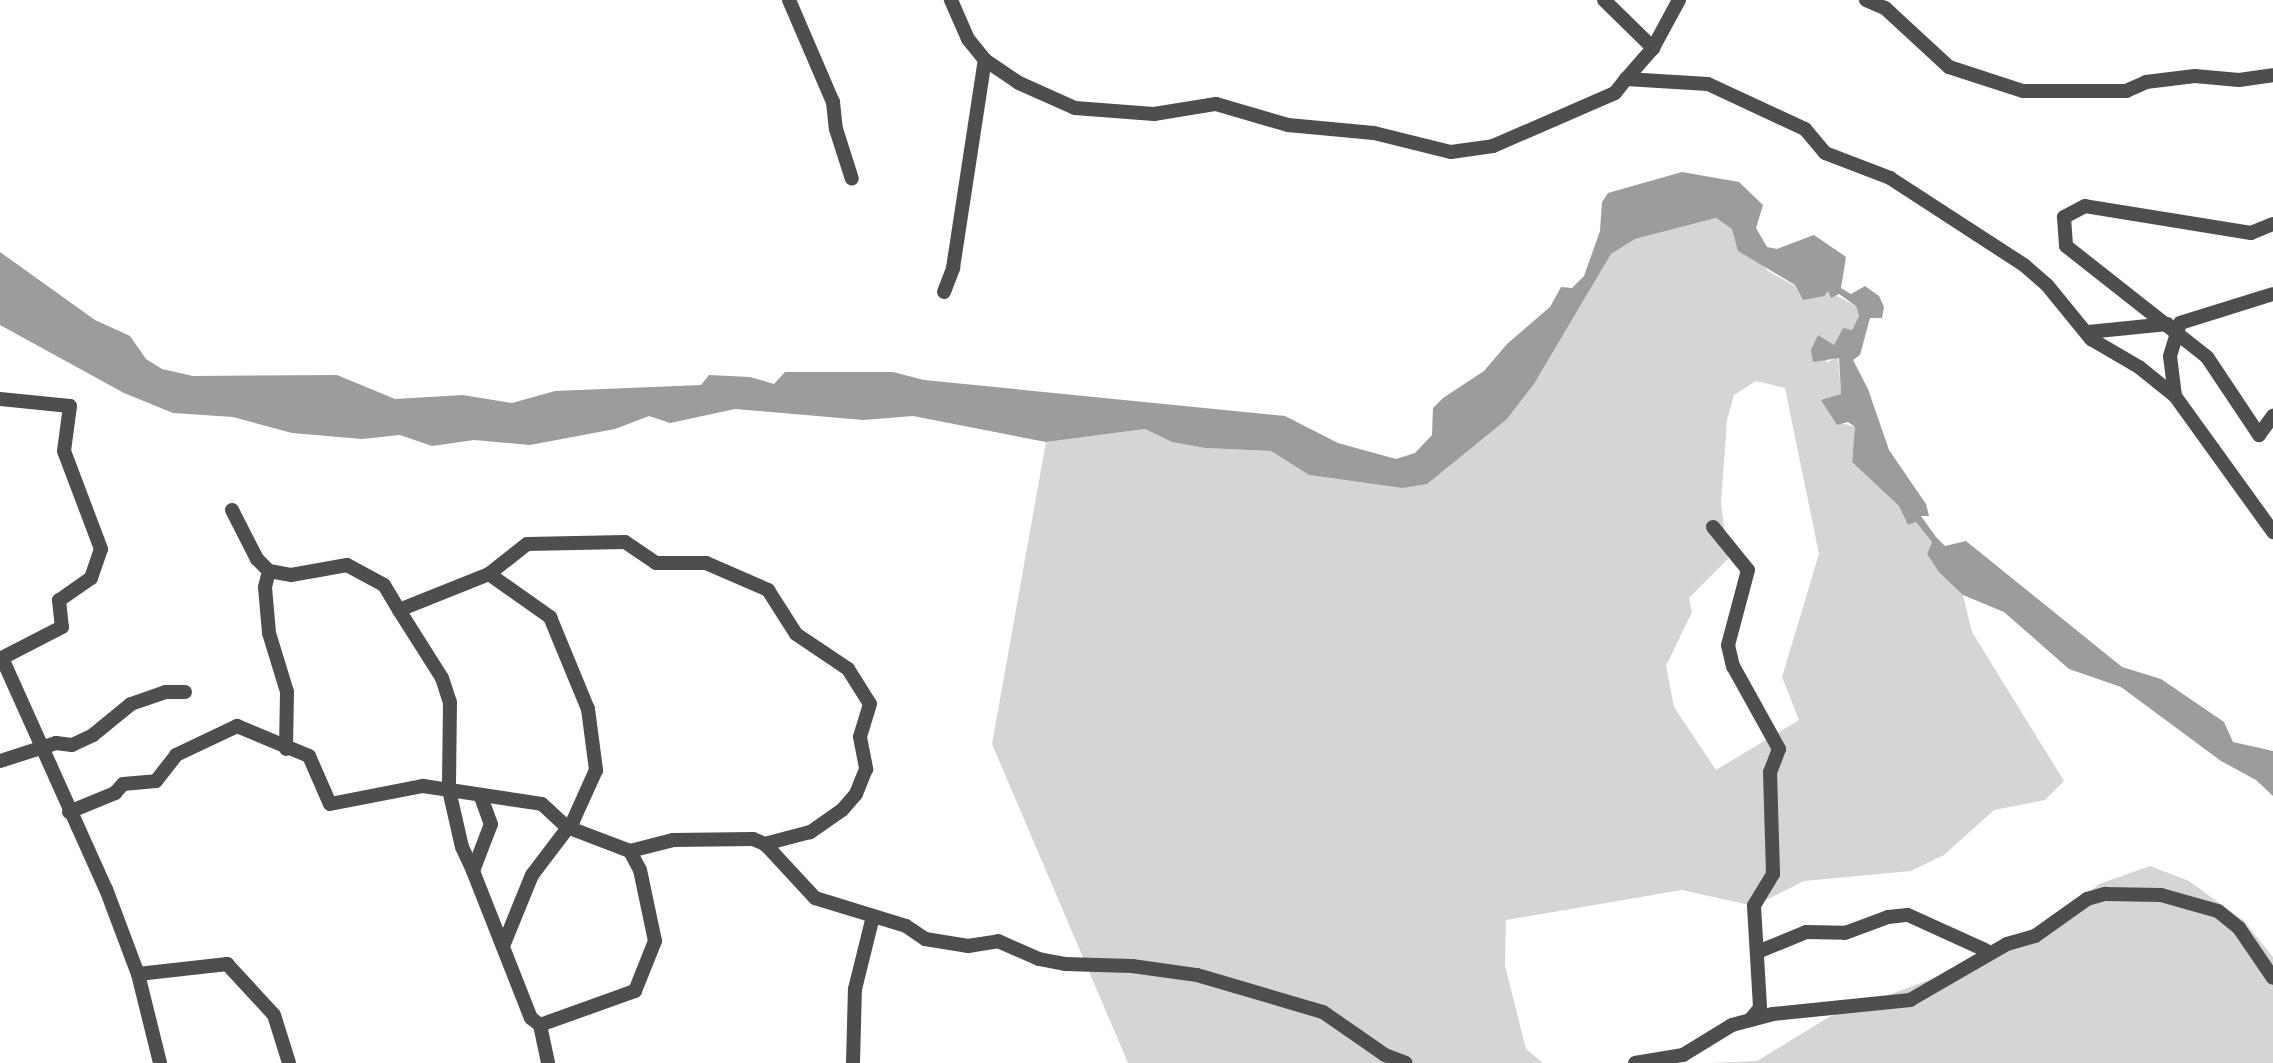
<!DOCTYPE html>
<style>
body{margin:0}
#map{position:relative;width:2273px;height:1063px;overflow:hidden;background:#fff;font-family:"Space Grotesk",sans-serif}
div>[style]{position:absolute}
.green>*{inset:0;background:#d5d5d5}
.water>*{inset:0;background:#9c9c9c}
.minor>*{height:14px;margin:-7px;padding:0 7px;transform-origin:7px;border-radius:7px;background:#4e4e4e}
span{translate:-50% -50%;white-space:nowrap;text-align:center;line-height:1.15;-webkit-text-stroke:5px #fff;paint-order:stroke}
</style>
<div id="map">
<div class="green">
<div style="clip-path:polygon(evenodd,1716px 218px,1732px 229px,1768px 271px,1795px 286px,1803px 300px,1828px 291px,1856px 306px,1859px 316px,1852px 330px,1834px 345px,1826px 363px,1838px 357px,1841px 394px,1834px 397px,1841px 423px,1855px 427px,1852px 462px,1899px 506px,1908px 525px,1916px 522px,1932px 542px,1927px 554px,1963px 595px,1972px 632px,2064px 781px,2045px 800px,1994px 810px,1944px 855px,1911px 871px,1804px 881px,1754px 906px,1682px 890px,1506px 920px,1505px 966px,1526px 1049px,1543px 1063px,1128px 1063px,992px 744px,1046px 442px,1145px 429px,1172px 442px,1205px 448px,1271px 451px,1309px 475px,1402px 488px,1507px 419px,1534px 384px,1611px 254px,1635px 239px,1716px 218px,1756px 381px,1785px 388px,1819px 554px,1782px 677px,1799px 720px,1716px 770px,1674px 707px,1666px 666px,1692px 612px,1689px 598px,1728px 559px,1721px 503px,1727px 420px,1734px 395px,1756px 381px)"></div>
<div style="clip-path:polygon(2150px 866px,2189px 881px,2244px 921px,2273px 957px,2273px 1063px,1710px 1063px,1757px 1061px,1829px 1017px,1945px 974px,2068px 911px,2099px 884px)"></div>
</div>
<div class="water">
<div style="clip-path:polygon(1682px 172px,1739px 182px,1763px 205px,1756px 228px,1767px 247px,1777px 249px,1814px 235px,1846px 257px,1841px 288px,1851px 294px,1865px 286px,1879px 296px,1884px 307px,1882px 318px,1870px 318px,1860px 355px,1853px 360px,1868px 389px,1889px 450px,1926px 504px,1929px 516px,1921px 516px,1936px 537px,1945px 546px,1966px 541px,2122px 667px,2161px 679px,2224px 722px,2233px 742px,2273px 751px,2273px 796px,2256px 780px,2221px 761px,2121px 687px,2069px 669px,2004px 612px,1963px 595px,1939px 572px,1927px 554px,1932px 542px,1916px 522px,1908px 525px,1899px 506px,1852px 462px,1855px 427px,1848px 422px,1837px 425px,1821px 400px,1841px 394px,1839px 358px,1813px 362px,1811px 350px,1818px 335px,1834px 345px,1843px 328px,1852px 330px,1859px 316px,1856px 306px,1839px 294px,1831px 298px,1828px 291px,1824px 296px,1803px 300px,1795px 285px,1738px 251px,1732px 229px,1716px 218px,1635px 239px,1611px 254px,1534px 384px,1507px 419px,1427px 484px,1402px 488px,1309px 475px,1271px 451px,1205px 448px,1172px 442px,1145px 429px,1046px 442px,913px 416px,863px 420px,735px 409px,670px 423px,649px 416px,615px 429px,530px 445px,474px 440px,432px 446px,400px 435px,362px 439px,292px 433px,233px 417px,173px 413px,124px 393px,0 325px,0 252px,95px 320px,130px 336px,146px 359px,162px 369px,193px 376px,337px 375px,395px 399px,463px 395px,512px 403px,555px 391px,701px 385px,709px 375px,750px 377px,774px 384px,785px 372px,893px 372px,924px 380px,1285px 416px,1338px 443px,1396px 459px,1415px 453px,1432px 435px,1433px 408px,1443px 398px,1484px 371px,1507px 344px,1550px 307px,1561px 287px,1572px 288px,1584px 276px,1600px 231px,1602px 202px,1608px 193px)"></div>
</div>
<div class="minor">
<div style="left:789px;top:0;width:111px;rotate:66.7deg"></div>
<div style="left:833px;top:102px;width:27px;rotate:84deg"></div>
<div style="left:836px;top:129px;width:52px;rotate:72.3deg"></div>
<div style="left:1604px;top:0;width:69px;rotate:44.4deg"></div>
<div style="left:1866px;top:0;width:21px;rotate:23deg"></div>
<div style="left:1885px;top:8px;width:87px;rotate:42.7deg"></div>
<div style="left:1949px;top:67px;width:78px;rotate:18deg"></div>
<div style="left:2023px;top:91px;width:103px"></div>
<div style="left:2126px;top:91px;width:22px;rotate:-24deg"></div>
<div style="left:2146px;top:82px;width:49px;rotate:-7deg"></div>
<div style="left:2195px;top:76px;width:44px;rotate:5.2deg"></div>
<div style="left:2239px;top:80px;width:34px;rotate:-8deg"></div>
<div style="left:985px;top:60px;width:41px;rotate:34.1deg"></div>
<div style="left:1019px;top:83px;width:61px;rotate:24.1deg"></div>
<div style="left:1075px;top:108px;width:79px;rotate:4.3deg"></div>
<div style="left:1154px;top:114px;width:63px;rotate:-9.2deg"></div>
<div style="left:1216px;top:104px;width:75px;rotate:16.3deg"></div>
<div style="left:1288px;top:125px;width:86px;rotate:5.3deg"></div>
<div style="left:1374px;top:133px;width:79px;rotate:13.9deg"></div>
<div style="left:1451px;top:152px;width:42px;rotate:-8.1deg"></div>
<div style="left:1493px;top:146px;width:133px;rotate:-23.5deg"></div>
<div style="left:1615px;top:93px;width:18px;rotate:-52deg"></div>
<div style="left:1626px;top:79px;width:82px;rotate:3.5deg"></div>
<div style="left:1708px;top:84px;width:107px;rotate:24.9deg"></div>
<div style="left:1805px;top:129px;width:31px;rotate:50deg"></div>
<div style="left:1825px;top:153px;width:70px;rotate:21deg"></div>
<div style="left:1890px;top:178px;width:160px;rotate:33deg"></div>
<div style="left:2024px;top:265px;width:30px;rotate:41deg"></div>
<div style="left:2047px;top:285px;width:70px;rotate:50.8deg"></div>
<div style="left:2091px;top:339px;width:56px;rotate:30.3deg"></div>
<div style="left:2139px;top:367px;width:46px;rotate:38.9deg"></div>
<div style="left:2175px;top:396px;width:168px;rotate:54.2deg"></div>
<div style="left:1626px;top:79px;width:41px;rotate:-48.9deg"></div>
<div style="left:1653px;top:48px;width:55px;rotate:-61.6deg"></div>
<div style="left:2273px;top:224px;width:24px;rotate:158deg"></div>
<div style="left:2251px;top:233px;width:168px;rotate:-170.8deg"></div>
<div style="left:2085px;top:206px;width:24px;rotate:152deg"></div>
<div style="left:2064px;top:217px;width:29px;rotate:86deg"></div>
<div style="left:2066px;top:246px;width:179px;rotate:38.2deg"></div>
<div style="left:2207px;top:357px;width:94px;rotate:56.3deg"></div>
<div style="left:2259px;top:435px;width:24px;rotate:-54deg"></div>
<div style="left:944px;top:292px;width:26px;rotate:-69deg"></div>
<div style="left:953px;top:268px;width:210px;rotate:-81.3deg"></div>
<div style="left:985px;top:60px;width:27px;rotate:-129deg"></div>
<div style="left:968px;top:39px;width:43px;rotate:-113.6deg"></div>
<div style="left:2088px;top:332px;width:80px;rotate:-5.7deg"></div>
<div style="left:2175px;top:396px;width:40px;rotate:-97.1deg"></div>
<div style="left:2170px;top:356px;width:34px;rotate:-73deg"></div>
<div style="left:2180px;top:323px;width:97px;rotate:-17.3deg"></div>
<div style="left:0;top:399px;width:70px;rotate:5.7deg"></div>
<div style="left:70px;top:406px;width:45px;rotate:97.6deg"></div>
<div style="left:64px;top:451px;width:105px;rotate:69.3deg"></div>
<div style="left:101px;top:549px;width:31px;rotate:109deg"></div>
<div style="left:91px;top:578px;width:39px;rotate:145deg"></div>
<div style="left:59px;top:600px;width:27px;rotate:84deg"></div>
<div style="left:62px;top:627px;width:68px;rotate:152.7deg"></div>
<div style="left:2px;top:658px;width:253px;rotate:65.8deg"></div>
<div style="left:106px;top:889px;width:91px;rotate:69.4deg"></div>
<div style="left:138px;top:974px;width:92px;rotate:76.1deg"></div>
<div style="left:232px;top:510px;width:55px;rotate:63deg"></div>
<div style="left:257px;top:559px;width:17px;rotate:45deg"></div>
<div style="left:269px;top:571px;width:22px;rotate:10deg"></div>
<div style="left:291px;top:575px;width:57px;rotate:-10.1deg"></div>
<div style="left:347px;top:565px;width:42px;rotate:28.4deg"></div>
<div style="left:384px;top:585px;width:29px;rotate:59deg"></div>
<div style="left:399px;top:610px;width:97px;rotate:-21.8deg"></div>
<div style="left:489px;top:574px;width:75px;rotate:35.2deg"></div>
<div style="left:550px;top:617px;width:100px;rotate:67.6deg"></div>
<div style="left:588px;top:709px;width:62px;rotate:82.5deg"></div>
<div style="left:596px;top:770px;width:56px;rotate:114.3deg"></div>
<div style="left:573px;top:821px;width:68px;rotate:127.2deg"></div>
<div style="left:532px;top:875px;width:77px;rotate:112.2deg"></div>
<div style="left:1713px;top:527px;width:55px;rotate:50.9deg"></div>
<div style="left:1748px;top:570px;width:78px;rotate:104.9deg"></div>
<div style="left:1728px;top:645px;width:22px;rotate:77deg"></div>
<div style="left:1733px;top:666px;width:95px;rotate:61deg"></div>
<div style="left:1779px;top:749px;width:25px;rotate:111deg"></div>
<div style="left:1770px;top:772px;width:102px;rotate:88.3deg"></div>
<div style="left:1773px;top:874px;width:37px;rotate:121deg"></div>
<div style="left:1754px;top:906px;width:102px;rotate:86.6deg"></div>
<div style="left:1760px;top:1008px;width:16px;rotate:130deg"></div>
<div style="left:269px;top:571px;width:16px;rotate:104deg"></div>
<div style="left:265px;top:587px;width:46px;rotate:85deg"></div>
<div style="left:269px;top:633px;width:62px;rotate:73deg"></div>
<div style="left:287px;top:692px;width:57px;rotate:91deg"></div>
<div style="left:489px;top:574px;width:48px;rotate:-38.3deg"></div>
<div style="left:527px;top:544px;width:98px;rotate:-1.2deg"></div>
<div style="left:625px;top:542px;width:37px;rotate:34deg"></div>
<div style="left:656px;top:563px;width:50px"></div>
<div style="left:706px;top:563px;width:68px;rotate:23.5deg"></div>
<div style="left:768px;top:590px;width:52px;rotate:57.5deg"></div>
<div style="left:796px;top:634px;width:63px;rotate:33.9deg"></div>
<div style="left:848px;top:669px;width:41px;rotate:57.8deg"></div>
<div style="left:870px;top:704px;width:34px;rotate:107deg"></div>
<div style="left:860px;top:737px;width:33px;rotate:79deg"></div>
<div style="left:866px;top:769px;width:27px;rotate:112deg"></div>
<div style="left:856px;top:794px;width:21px;rotate:131deg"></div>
<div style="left:842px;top:810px;width:39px;rotate:145deg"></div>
<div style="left:810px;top:832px;width:47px;rotate:165.1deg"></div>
<div style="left:399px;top:610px;width:80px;rotate:57.7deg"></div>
<div style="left:442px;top:678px;width:25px;rotate:72deg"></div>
<div style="left:450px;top:702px;width:88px;rotate:90.7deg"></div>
<div style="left:449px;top:790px;width:58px;rotate:77.2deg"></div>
<div style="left:462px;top:847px;width:26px;rotate:65deg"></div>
<div style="left:0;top:761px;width:59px;rotate:-17.8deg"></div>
<div style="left:56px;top:743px;width:16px;rotate:7deg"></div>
<div style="left:72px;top:745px;width:23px;rotate:-25deg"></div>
<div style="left:93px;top:735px;width:49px;rotate:-39.2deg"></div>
<div style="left:131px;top:704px;width:37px;rotate:-19deg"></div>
<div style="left:166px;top:692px;width:19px"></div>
<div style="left:481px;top:797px;width:29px;rotate:70deg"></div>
<div style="left:491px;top:824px;width:50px;rotate:111deg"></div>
<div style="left:473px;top:871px;width:158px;rotate:68.5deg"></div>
<div style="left:531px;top:1018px;width:11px;rotate:38deg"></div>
<div style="left:540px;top:1025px;width:39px;rotate:78deg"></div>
<div style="left:69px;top:812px;width:50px;rotate:-22.4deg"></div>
<div style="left:115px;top:793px;width:12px;rotate:-48deg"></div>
<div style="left:123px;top:784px;width:33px;rotate:-5deg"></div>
<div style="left:156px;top:781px;width:33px;rotate:-52deg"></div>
<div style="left:176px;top:755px;width:68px;rotate:-25.4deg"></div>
<div style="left:237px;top:726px;width:78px;rotate:22.6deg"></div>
<div style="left:309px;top:756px;width:52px;rotate:66.4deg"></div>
<div style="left:330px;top:804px;width:95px;rotate:-11deg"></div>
<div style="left:423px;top:786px;width:120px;rotate:8.6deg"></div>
<div style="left:542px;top:804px;width:34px;rotate:43deg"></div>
<div style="left:567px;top:827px;width:67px;rotate:20.9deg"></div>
<div style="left:630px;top:851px;width:44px;rotate:-14.3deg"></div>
<div style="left:673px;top:840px;width:80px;rotate:-0.7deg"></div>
<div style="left:753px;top:839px;width:13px;rotate:23deg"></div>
<div style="left:765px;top:844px;width:74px;rotate:47.2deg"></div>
<div style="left:815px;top:898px;width:95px;rotate:17.1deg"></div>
<div style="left:906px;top:926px;width:23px;rotate:34deg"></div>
<div style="left:925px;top:939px;width:44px;rotate:9.2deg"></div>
<div style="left:968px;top:946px;width:30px;rotate:-9deg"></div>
<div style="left:998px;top:941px;width:45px;rotate:23.7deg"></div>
<div style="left:1039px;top:959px;width:26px;rotate:11deg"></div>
<div style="left:1065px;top:964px;width:67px;rotate:1.7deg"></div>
<div style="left:1132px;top:966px;width:66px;rotate:7.9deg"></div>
<div style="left:1197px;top:975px;width:131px;rotate:16.4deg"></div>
<div style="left:1323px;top:1012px;width:75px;rotate:34.7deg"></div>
<div style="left:1385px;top:1055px;width:22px;rotate:21deg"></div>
<div style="left:1760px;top:951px;width:50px;rotate:-22.4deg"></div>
<div style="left:1806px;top:932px;width:39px;rotate:1deg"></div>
<div style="left:1845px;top:933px;width:46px;rotate:-20.4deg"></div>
<div style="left:1888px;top:917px;width:20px;rotate:-6deg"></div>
<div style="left:1908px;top:915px;width:85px;rotate:24.4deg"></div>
<div style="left:138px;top:974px;width:90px;rotate:-6.4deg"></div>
<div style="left:227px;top:964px;width:69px;rotate:47.3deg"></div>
<div style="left:274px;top:1015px;width:50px;rotate:72.6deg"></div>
<div style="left:540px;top:1025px;width:101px;rotate:-19.7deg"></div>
<div style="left:635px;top:991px;width:54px;rotate:-68.2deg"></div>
<div style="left:655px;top:941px;width:73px;rotate:-101.9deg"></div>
<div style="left:640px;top:870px;width:21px;rotate:-118deg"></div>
<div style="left:853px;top:1063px;width:74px;rotate:-88.5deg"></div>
<div style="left:855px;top:989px;width:75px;rotate:-76.1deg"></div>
<div style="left:1635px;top:1063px;width:49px;rotate:-9.5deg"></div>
<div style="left:1683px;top:1055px;width:57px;rotate:-31.5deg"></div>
<div style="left:1732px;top:1025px;width:42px;rotate:-15deg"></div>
<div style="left:1773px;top:1014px;width:138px;rotate:-5.8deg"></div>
<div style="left:1910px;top:1000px;width:112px;rotate:-30deg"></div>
<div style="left:2007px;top:944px;width:29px;rotate:-16deg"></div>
<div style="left:2035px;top:936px;width:64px;rotate:-35.4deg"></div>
<div style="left:2087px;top:899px;width:19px;rotate:-16deg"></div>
<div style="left:2105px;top:894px;width:56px;rotate:1deg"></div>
<div style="left:2161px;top:895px;width:59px;rotate:15.7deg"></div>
<div style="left:2218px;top:911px;width:27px;rotate:39deg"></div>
<div style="left:2239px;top:928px;width:60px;rotate:55.8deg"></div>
</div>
</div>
